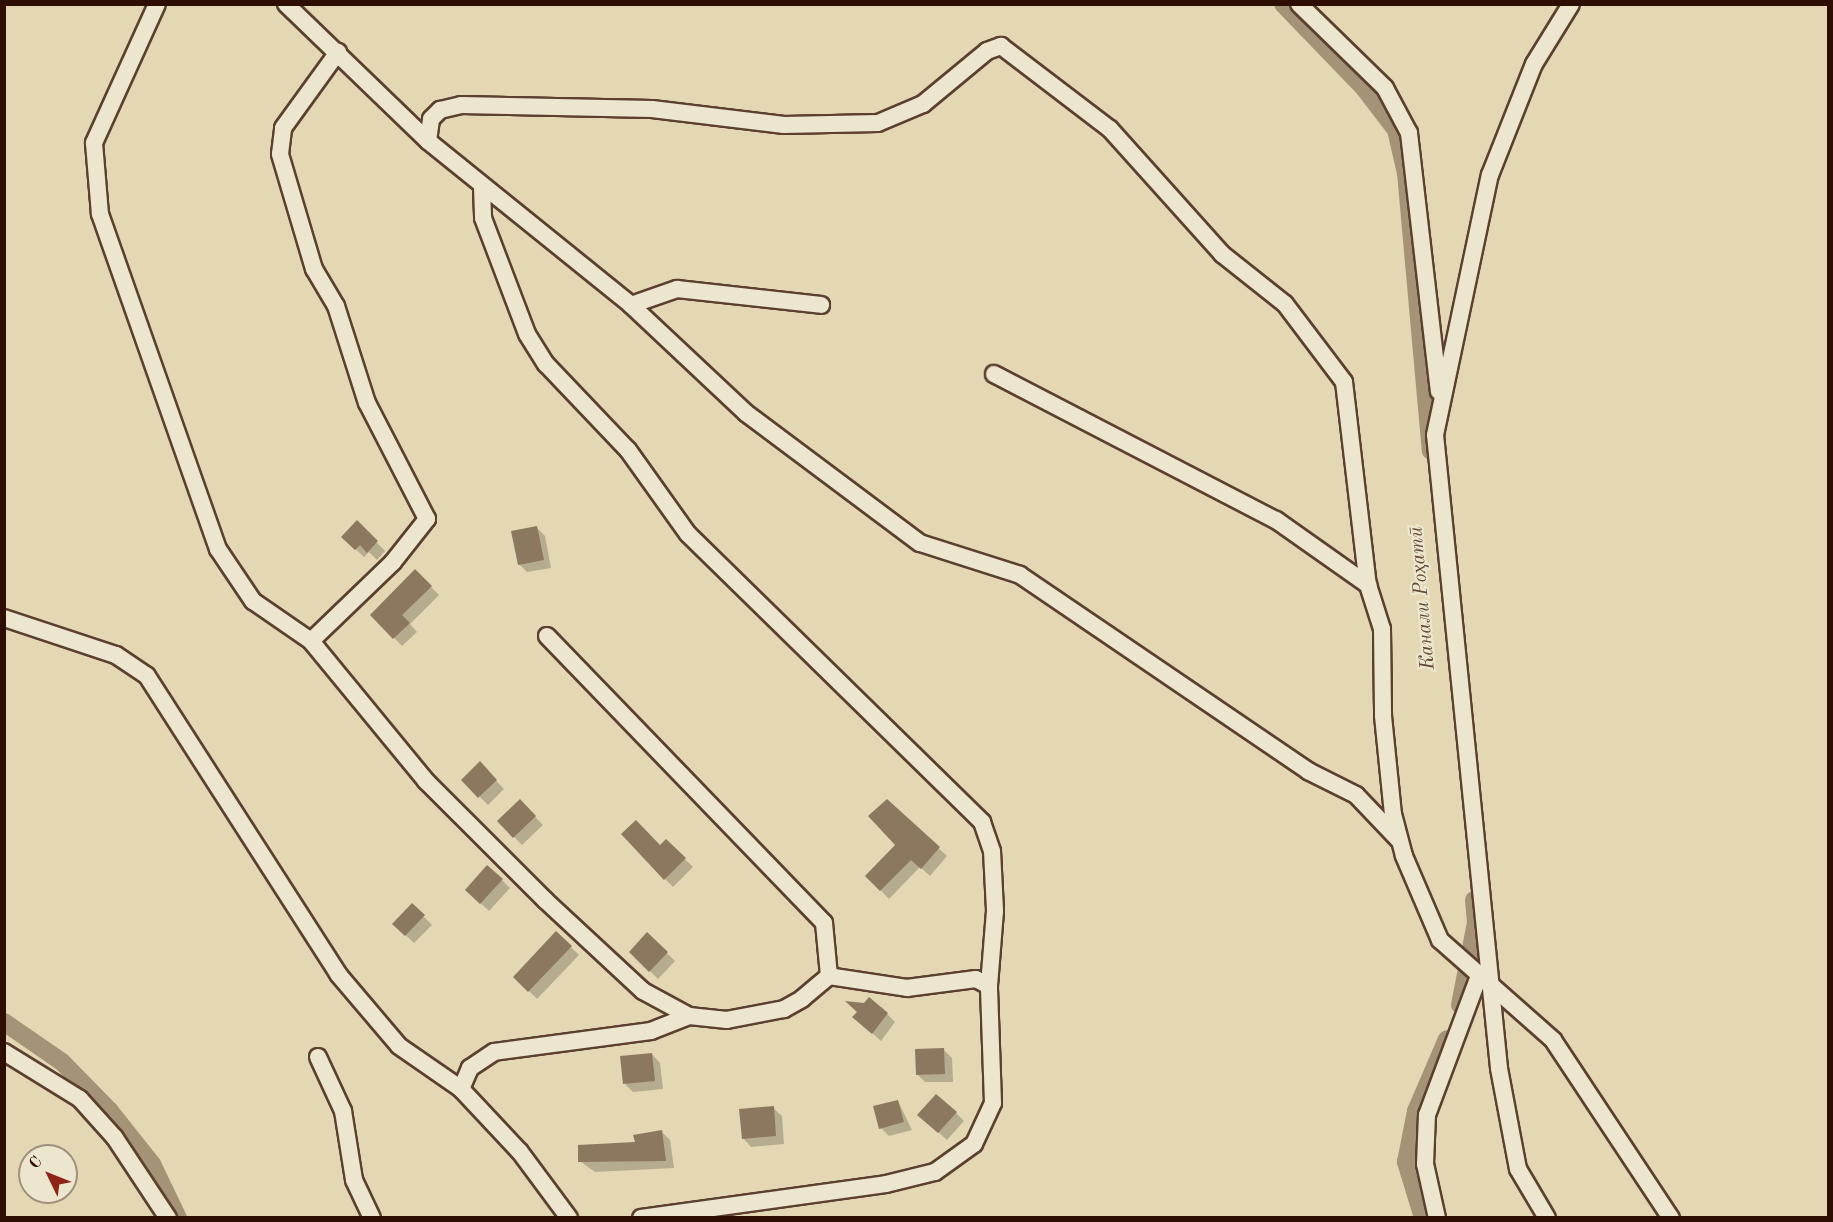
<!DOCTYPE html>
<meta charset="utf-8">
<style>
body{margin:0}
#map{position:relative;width:1833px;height:1222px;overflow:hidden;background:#e3d8b3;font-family:"Old Standard TT",serif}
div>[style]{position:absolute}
.shadow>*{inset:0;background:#0003}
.canal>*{height:18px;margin:-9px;padding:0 9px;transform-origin:9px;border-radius:9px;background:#a59377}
.building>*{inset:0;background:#8c775f}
.roads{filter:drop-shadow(2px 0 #5b402f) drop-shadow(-2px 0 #5b402f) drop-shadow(0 2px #5b402f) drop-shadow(0 -2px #5b402f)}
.minor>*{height:16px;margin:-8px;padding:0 8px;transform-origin:8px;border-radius:8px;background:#ede6ce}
span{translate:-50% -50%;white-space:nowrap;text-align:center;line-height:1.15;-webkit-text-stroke:4.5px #ede6ce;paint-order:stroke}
.water-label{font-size:20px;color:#644a37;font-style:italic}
.frame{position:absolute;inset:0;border:6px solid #2e0e03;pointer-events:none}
.north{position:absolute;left:18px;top:1144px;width:60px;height:60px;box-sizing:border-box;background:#ede6ce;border:2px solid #a1907d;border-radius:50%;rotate:313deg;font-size:16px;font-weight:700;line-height:24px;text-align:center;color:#2e0e03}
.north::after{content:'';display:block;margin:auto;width:21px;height:27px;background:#8f2418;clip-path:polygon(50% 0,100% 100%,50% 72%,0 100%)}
</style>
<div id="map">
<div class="shadow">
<div style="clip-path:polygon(357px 522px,385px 551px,377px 560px,369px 552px,364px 557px,343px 537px)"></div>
<div style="clip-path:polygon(537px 528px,545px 536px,551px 568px,527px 572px,519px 564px)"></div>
<div style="clip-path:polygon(415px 571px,439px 595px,410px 624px,417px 632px,402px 646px,372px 615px)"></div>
<div style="clip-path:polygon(480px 764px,504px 789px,488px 805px,463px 780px)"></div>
<div style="clip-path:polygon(520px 801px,543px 825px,522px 845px,499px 821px)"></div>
<div style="clip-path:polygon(887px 801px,947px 856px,930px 876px,920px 867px,889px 899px,867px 876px,897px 846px)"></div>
<div style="clip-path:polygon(666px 841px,693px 867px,673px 887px,665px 879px,660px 847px)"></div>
<div style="clip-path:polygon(502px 880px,510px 888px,489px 911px,475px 898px)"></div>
<div style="clip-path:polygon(412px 905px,432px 925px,414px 943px,394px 924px)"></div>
<div style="clip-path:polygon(556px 933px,579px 955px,537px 999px,515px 977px)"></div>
<div style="clip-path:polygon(647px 934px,675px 961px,658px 979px,631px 952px)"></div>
<div style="clip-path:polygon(859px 1012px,887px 1014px,895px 1022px,881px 1041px,863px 1025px)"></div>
<div style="clip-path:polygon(944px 1050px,952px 1058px,953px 1082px,925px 1082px,917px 1074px)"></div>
<div style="clip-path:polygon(652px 1054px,660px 1063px,663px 1089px,633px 1092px,625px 1084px)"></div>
<div style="clip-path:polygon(898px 1101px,912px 1130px,889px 1136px,881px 1128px)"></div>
<div style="clip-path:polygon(773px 1108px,782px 1116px,784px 1144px,751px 1147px,743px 1138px)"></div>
<div style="clip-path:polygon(956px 1113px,964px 1121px,947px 1140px,928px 1123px)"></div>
<div style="clip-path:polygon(662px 1132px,670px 1140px,674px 1168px,595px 1172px,580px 1161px)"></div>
</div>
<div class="canal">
<div style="left:1283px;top:4px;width:117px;rotate:46deg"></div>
<div style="left:1364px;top:88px;width:53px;rotate:52.7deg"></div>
<div style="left:1396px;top:130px;width:44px;rotate:76.9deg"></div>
<div style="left:1406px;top:173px;width:279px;rotate:84.9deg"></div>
<div style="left:1460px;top:1005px;width:84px;rotate:-79deg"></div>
<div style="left:1476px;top:923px;width:23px;rotate:-95deg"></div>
<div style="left:4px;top:1022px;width:70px;rotate:34.6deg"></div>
<div style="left:62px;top:1062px;width:69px;rotate:45.6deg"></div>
<div style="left:110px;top:1111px;width:68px;rotate:51.6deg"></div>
<div style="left:152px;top:1164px;width:60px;rotate:64.3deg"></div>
<div style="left:1423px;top:1218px;width:59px;rotate:-106.9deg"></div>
<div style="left:1406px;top:1162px;width:52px;rotate:-78.9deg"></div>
<div style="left:1416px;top:1111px;width:78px;rotate:-66.7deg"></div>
</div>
<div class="building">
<div style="clip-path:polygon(357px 520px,378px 541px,367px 553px,360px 545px,355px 550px,341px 537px)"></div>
<div style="clip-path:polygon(537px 526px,544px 560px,518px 565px,511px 531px)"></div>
<div style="clip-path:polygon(415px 569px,432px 586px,402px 615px,410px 623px,393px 639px,370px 615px)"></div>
<div style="clip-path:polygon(480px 761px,497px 780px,478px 798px,461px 780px)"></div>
<div style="clip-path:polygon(520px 799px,536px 816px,513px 838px,497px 821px)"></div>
<div style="clip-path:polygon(887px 799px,940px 847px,921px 869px,911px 860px,880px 891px,865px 876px,895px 845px,868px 816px)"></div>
<div style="clip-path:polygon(636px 820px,660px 845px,666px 839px,686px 858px,664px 880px,621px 834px)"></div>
<div style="clip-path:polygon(487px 865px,503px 879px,480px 904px,465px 890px)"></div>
<div style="clip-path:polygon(412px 903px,425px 915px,405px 936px,392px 924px)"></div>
<div style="clip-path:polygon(556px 931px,572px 946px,528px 992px,513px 977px)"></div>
<div style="clip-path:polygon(647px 932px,668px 952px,649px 972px,629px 952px)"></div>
<div style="clip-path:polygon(869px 997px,888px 1013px,872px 1034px,852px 1017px,857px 1012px,845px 1001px,864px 1003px)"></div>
<div style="clip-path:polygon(944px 1048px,945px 1074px,916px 1075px,915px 1049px)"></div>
<div style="clip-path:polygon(652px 1053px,655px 1081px,623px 1084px,620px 1056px)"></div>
<div style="clip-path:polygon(936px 1094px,957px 1112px,938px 1133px,917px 1115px)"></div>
<div style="clip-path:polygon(898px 1100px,904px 1122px,879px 1129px,873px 1106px)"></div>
<div style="clip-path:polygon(774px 1106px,776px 1136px,742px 1139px,739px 1109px)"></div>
<div style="clip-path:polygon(662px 1130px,666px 1161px,578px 1162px,578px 1145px,635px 1142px,633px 1135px)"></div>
</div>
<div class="roads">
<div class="minor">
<div style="left:157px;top:4px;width:153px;rotate:114.4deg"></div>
<div style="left:94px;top:143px;width:71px;rotate:85.2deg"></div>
<div style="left:100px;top:214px;width:355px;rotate:70.6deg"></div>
<div style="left:218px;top:549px;width:63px;rotate:56.1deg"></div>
<div style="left:253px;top:601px;width:70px;rotate:34.6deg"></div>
<div style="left:311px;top:641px;width:114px;rotate:-43.9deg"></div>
<div style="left:393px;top:562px;width:55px;rotate:-51.7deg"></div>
<div style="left:427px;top:519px;width:131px;rotate:-117.3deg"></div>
<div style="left:367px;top:403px;width:102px;rotate:-107.7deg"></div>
<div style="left:336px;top:306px;width:43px;rotate:-120.7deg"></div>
<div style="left:314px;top:269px;width:120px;rotate:-106.5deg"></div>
<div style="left:280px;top:154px;width:26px;rotate:-83deg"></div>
<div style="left:283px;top:128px;width:94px;rotate:-54.1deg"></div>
<div style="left:286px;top:4px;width:197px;rotate:44deg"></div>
<div style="left:428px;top:141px;width:261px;rotate:38.9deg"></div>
<div style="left:631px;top:305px;width:158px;rotate:43.2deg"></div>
<div style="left:746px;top:413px;width:217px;rotate:36.8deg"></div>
<div style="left:920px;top:543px;width:105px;rotate:17.7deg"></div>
<div style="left:1020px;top:575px;width:348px;rotate:34.2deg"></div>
<div style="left:1308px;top:771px;width:54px;rotate:26.6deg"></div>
<div style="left:1356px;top:795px;width:61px;rotate:46.3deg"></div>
<div style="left:1299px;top:4px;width:120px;rotate:44.3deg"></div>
<div style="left:1385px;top:88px;width:51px;rotate:61.9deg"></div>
<div style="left:1409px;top:133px;width:260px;rotate:83.4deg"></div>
<div style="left:428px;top:141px;width:22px;rotate:-82deg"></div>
<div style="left:431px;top:119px;width:13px;rotate:-45deg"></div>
<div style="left:440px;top:110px;width:22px;rotate:-13deg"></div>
<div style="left:461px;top:105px;width:191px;rotate:1.2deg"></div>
<div style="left:652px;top:109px;width:133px;rotate:6.9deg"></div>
<div style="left:784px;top:125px;width:94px;rotate:-1.2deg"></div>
<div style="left:878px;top:123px;width:49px;rotate:-22.9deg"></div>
<div style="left:923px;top:104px;width:83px;rotate:-39.6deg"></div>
<div style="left:987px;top:51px;width:15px;rotate:-20deg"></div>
<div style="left:1001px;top:46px;width:137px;rotate:37.3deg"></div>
<div style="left:1110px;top:129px;width:168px;rotate:48.1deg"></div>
<div style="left:1222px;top:254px;width:80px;rotate:38.4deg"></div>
<div style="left:1285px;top:304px;width:98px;rotate:52.9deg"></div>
<div style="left:1344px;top:382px;width:204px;rotate:83.3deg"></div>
<div style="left:1368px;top:585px;width:46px;rotate:72.3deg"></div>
<div style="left:1382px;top:629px;width:87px;rotate:89.3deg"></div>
<div style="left:1383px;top:716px;width:99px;rotate:84.2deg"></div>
<div style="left:1393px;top:814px;width:43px;rotate:75.3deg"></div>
<div style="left:1404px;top:856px;width:91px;rotate:66.8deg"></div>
<div style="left:1440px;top:940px;width:151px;rotate:41.5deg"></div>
<div style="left:1553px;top:1040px;width:214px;rotate:56.5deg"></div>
<div style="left:482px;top:187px;width:31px;rotate:88deg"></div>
<div style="left:483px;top:218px;width:124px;rotate:69.2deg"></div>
<div style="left:527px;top:334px;width:36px;rotate:58deg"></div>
<div style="left:546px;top:364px;width:119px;rotate:46.4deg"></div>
<div style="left:628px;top:450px;width:103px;rotate:54.5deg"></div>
<div style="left:688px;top:534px;width:412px;rotate:44.4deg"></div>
<div style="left:982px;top:822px;width:31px;rotate:71deg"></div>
<div style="left:992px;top:851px;width:60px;rotate:87.1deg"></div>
<div style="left:995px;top:911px;width:75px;rotate:94.6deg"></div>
<div style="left:631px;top:305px;width:49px;rotate:-19.2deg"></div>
<div style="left:677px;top:289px;width:145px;rotate:6.3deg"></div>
<div style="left:994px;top:374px;width:318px;rotate:27.4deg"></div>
<div style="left:1276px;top:520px;width:113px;rotate:35.2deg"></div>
<div style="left:4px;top:618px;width:118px;rotate:18.3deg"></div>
<div style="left:116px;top:655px;width:37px;rotate:34deg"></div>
<div style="left:147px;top:676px;width:354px;rotate:57.3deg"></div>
<div style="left:338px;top:974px;width:94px;rotate:49.7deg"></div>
<div style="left:399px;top:1046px;width:75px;rotate:34.7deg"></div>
<div style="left:547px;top:636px;width:399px;rotate:46deg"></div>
<div style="left:824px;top:923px;width:53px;rotate:84.6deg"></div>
<div style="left:829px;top:976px;width:35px;rotate:140deg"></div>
<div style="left:802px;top:999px;width:21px;rotate:151deg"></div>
<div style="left:784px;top:1009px;width:58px;rotate:169.1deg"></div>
<div style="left:727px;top:1020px;width:38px;rotate:-174deg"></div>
<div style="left:311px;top:641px;width:181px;rotate:50.6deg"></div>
<div style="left:426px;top:781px;width:168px;rotate:45deg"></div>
<div style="left:545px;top:900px;width:134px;rotate:42.9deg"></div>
<div style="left:643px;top:991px;width:52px;rotate:28.5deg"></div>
<div style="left:689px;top:1016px;width:41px;rotate:158.5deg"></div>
<div style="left:651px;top:1031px;width:158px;rotate:172.4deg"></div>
<div style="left:494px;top:1052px;width:29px;rotate:146deg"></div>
<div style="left:470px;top:1068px;width:23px;rotate:113deg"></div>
<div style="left:461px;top:1089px;width:86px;rotate:46.9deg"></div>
<div style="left:520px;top:1152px;width:82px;rotate:53.4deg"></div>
<div style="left:4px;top:1052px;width:89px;rotate:31.7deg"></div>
<div style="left:80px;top:1099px;width:52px;rotate:48.1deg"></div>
<div style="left:115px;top:1138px;width:96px;rotate:56.5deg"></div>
<div style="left:318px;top:1057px;width:60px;rotate:65.2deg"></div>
<div style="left:343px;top:1111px;width:70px;rotate:80.9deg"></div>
<div style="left:354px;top:1180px;width:42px;rotate:64.7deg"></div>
<div style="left:641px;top:1218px;width:247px;rotate:-7.9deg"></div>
<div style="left:886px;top:1184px;width:50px;rotate:-13.8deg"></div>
<div style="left:935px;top:1172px;width:48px;rotate:-35.7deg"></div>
<div style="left:974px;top:1144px;width:45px;rotate:-65.1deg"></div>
<div style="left:993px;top:1103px;width:117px;rotate:-92deg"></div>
<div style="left:989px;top:986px;width:15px;rotate:-152deg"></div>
<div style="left:976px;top:979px;width:70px;rotate:172.6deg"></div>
<div style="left:907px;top:988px;width:79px;rotate:-171.3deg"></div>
<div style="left:1437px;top:1218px;width:55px;rotate:-102.5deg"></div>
<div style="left:1425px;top:1164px;width:49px;rotate:-87.7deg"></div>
<div style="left:1427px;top:1115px;width:148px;rotate:-69.5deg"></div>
<div style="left:1547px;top:1218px;width:57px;rotate:-120.6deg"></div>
<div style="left:1518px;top:1169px;width:103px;rotate:-100.7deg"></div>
<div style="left:1499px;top:1068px;width:636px;rotate:-95.77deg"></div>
<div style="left:1435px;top:435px;width:266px;rotate:-78.1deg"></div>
<div style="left:1490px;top:175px;width:119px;rotate:-68.4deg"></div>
<div style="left:1534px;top:64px;width:70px;rotate:-58.3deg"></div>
</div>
</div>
<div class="water-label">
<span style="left:1423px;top:598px;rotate:-95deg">Канали Роҳатӣ</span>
</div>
<div class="frame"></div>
<div class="north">С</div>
</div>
